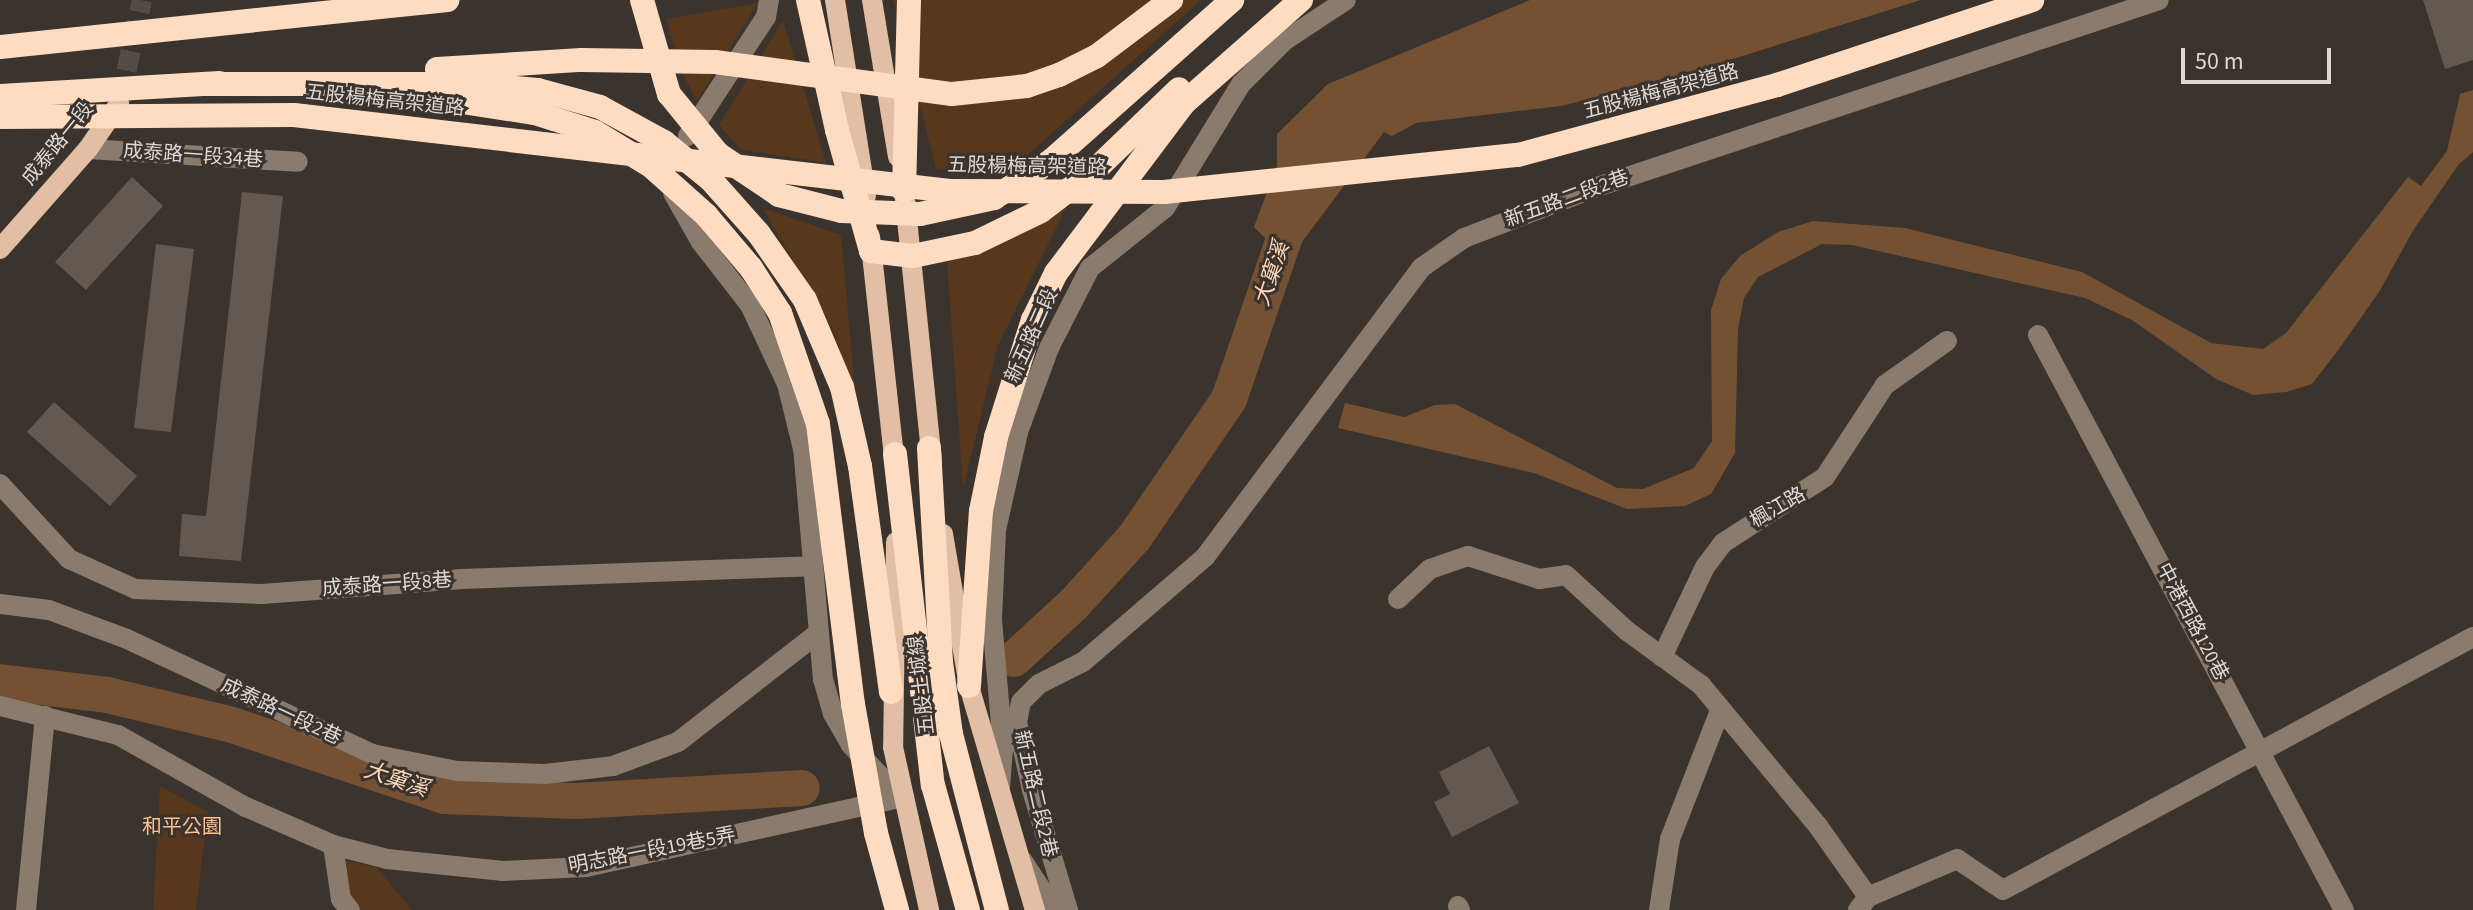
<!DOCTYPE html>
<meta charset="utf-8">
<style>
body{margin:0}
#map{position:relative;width:2473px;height:910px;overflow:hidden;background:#3b332d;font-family:"Source Sans 3","Noto Sans TC",sans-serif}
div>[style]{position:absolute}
.green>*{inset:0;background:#57381d}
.water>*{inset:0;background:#755134}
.river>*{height:36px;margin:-18px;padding:0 18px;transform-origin:18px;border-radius:18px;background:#755134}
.building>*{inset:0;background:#625952}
.major-tunnel>*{height:20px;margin-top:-10px;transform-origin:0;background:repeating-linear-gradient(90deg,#534c46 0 20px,transparent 0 30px)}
.minor>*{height:20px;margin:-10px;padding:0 10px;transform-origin:10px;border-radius:10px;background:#8b7b6d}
.major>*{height:20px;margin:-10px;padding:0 10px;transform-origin:10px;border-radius:10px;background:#e2bfa4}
.highway>*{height:24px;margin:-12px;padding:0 12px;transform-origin:12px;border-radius:12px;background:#fedcc2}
.highway-bridge>*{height:24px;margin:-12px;padding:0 12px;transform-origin:12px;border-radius:12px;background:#fedcc2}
span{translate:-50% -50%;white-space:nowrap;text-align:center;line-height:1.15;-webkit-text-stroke:6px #3b332d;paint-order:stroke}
.street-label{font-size:20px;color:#ded9d6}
.park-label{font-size:20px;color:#fcc08f}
.water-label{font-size:22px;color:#fcd7bb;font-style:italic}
.scale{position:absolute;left:2181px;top:48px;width:150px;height:36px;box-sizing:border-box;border:4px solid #ded9d6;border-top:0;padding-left:10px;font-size:24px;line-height:28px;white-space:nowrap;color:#ded9d6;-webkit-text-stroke:6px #3b332d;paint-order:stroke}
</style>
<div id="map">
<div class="green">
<div style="clip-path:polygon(893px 0,1201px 0,1023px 159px,995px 170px,964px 171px,936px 169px)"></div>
<div style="clip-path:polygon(758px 3px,697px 100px,684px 77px,666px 19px)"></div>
<div style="clip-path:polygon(783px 20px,826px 163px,740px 149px,719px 125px)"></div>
<div style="clip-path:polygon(1069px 202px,998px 345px,963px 489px,947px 262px,977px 253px)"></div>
<div style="clip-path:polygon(763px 208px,841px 235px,856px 400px,833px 330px)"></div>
<div style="clip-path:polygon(160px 786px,208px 812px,196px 910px,153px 910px)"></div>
<div style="clip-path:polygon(343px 860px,377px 868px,412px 910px,359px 910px,346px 895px)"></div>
</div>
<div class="water">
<div style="clip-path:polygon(1530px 0,1921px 0,1656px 83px,1561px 106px,1416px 123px,1392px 136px,1384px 132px,1299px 246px,1279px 252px,1254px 227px,1277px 165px,1277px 134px,1328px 84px)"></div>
<div style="clip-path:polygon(2473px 90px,2473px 152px,2459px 164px,2414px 229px,2379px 292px,2339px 349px,2312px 384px,2286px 392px,2253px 395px,2216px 379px,2132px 320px,2085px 298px,1852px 245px,1822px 244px,1758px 277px,1744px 298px,1738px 329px,1735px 453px,1711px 494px,1685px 506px,1627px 509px,1534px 473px,1338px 428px,1345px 403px,1404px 417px,1435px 405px,1455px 404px,1617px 488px,1643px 489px,1694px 468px,1712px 441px,1711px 310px,1721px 279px,1740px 256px,1778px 232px,1813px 221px,1905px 228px,2082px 272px,2211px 343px,2263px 349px,2286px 333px,2408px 177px,2421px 186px,2447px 151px,2460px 94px)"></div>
</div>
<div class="river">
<div style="left:1014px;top:659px;width:80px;rotate:-42.5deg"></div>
<div style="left:1073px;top:605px;width:91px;rotate:-47.7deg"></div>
<div style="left:1134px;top:538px;width:168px;rotate:-55.6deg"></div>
<div style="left:1229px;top:399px;width:203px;rotate:-71deg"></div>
<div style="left:0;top:682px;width:108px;rotate:6.9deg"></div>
<div style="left:107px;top:695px;width:125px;rotate:13.4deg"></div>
<div style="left:229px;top:724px;width:227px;rotate:18.5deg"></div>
<div style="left:444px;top:796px;width:132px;rotate:2.2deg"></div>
<div style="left:576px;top:801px;width:226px;rotate:-3.3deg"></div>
</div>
<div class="building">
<div style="clip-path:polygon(2423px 0,2473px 0,2473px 60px,2445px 69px)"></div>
<div style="clip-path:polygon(132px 177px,163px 206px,86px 290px,55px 262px)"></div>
<div style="clip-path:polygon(242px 192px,283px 196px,241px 561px,179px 556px,182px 514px,206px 516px)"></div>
<div style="clip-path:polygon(156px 244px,194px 249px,171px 432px,134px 428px)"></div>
<div style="clip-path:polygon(54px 402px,137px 476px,110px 506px,27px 432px)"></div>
<div style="clip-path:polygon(1489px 746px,1519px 803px,1452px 837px,1434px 802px,1450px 794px,1439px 772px)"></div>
</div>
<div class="major-tunnel">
<div style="left:120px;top:100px;width:102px;rotate:-77.6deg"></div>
</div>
<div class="minor">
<div style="left:688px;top:136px;width:142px;rotate:-56.8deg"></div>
<div style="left:766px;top:17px;width:17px;rotate:-80deg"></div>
<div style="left:88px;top:149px;width:210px;rotate:3.5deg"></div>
<div style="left:2038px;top:335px;width:651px;rotate:61.98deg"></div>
<div style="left:0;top:484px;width:102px;rotate:47.4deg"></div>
<div style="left:69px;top:559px;width:72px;rotate:24.4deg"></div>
<div style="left:135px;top:589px;width:127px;rotate:2.3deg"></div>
<div style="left:262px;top:594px;width:201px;rotate:-4.3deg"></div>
<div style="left:462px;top:579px;width:351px;rotate:-2.1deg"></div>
<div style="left:1398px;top:599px;width:44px;rotate:-43.2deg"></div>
<div style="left:1430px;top:569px;width:40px;rotate:-18.9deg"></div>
<div style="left:1468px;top:556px;width:75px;rotate:17.9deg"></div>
<div style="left:1539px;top:579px;width:27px;rotate:-8deg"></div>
<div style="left:1566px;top:575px;width:83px;rotate:42.6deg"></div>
<div style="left:1627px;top:631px;width:92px;rotate:36.1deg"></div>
<div style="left:1701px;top:685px;width:183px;rotate:50.3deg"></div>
<div style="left:1818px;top:826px;width:87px;rotate:54.8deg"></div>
<div style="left:0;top:604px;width:49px;rotate:7deg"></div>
<div style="left:49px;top:610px;width:83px;rotate:20.4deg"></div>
<div style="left:127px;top:639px;width:271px;rotate:25.1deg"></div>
<div style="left:372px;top:754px;width:87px;rotate:11.3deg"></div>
<div style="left:457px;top:771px;width:88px;rotate:2deg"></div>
<div style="left:545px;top:774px;width:68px;rotate:-6.7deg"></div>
<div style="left:613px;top:766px;width:69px;rotate:-20.3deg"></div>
<div style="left:678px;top:742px;width:177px;rotate:-37.9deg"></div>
<div style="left:1662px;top:657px;width:100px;rotate:-64.5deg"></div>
<div style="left:1705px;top:567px;width:30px;rotate:-53deg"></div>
<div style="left:1723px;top:543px;width:121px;rotate:-32.9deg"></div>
<div style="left:1825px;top:477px;width:110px;rotate:-56.9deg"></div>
<div style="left:1885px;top:385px;width:76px;rotate:-35.4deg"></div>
<div style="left:0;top:706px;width:122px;rotate:13.8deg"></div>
<div style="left:118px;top:735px;width:147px;rotate:29.4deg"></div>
<div style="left:246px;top:807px;width:95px;rotate:23.6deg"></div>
<div style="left:333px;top:845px;width:56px;rotate:14.5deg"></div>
<div style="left:387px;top:859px;width:117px;rotate:5.9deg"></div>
<div style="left:503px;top:871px;width:83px;rotate:-2.8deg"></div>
<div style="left:586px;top:867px;width:322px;rotate:-12.4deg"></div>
<div style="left:901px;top:798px;width:73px;rotate:-133.3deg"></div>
<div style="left:851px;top:745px;width:36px;rotate:-120deg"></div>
<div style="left:833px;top:714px;width:35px;rotate:-106deg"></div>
<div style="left:823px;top:680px;width:232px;rotate:-94.9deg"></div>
<div style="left:803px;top:449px;width:67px;rotate:-103.8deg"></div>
<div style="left:787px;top:384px;width:87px;rotate:-115.1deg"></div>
<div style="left:750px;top:305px;width:80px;rotate:-127.9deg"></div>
<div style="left:701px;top:242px;width:56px;rotate:-119.7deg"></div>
<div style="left:1000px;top:788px;width:40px;rotate:-85.7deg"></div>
<div style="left:1003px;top:748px;width:129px;rotate:-94.9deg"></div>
<div style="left:992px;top:619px;width:89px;rotate:-87.4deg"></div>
<div style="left:996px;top:530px;width:100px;rotate:-77.3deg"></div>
<div style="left:1018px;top:432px;width:90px;rotate:-69.7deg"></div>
<div style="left:1049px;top:348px;width:90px;rotate:-62.9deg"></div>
<div style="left:1090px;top:268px;width:96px;rotate:-38.7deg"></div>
<div style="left:1165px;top:208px;width:145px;rotate:-58.5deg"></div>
<div style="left:1241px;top:84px;width:61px;rotate:-45deg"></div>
<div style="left:1284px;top:41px;width:74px;rotate:-33.5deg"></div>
<div style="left:333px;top:845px;width:55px;rotate:81.6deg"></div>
<div style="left:341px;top:899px;width:14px;rotate:51deg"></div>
<div style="left:1022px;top:860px;width:60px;rotate:56.6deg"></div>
<div style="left:1458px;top:906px;width:4px;rotate:63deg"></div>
<div style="left:26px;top:910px;width:195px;rotate:-84.4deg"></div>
<div style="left:1068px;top:910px;width:125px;rotate:-106.7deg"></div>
<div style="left:1032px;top:790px;width:70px;rotate:-102.4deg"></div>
<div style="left:1017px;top:722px;width:20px;rotate:-79deg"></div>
<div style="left:1021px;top:702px;width:25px;rotate:-45deg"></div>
<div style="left:1039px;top:684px;width:49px;rotate:-26.6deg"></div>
<div style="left:1083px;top:662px;width:161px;rotate:-40.7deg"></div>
<div style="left:1205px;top:557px;width:361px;rotate:-53.2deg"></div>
<div style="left:1421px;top:268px;width:52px;rotate:-34.9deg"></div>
<div style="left:1464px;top:238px;width:139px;rotate:-21deg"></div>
<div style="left:1594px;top:188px;width:595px;rotate:-18.4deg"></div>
<div style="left:1659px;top:910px;width:72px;rotate:-81.2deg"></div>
<div style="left:1670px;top:839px;width:135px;rotate:-68.7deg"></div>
<div style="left:1858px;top:910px;width:16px;rotate:-52deg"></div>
<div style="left:1868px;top:897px;width:97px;rotate:-23.1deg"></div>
<div style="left:1957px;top:859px;width:55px;rotate:34deg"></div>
<div style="left:2003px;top:890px;width:534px;rotate:-28.29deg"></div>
</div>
<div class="major">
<div style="left:835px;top:0;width:198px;rotate:81deg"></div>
<div style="left:872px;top:0;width:159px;rotate:80.6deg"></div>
<div style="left:905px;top:200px;width:264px;rotate:84.1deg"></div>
<div style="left:870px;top:236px;width:231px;rotate:83.8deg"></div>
<div style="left:0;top:249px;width:133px;rotate:-48.7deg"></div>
<div style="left:88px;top:149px;width:55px;rotate:-55.4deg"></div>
<div style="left:943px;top:534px;width:154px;rotate:80.3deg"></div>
<div style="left:969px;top:686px;width:234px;rotate:73.6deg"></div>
<div style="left:896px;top:542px;width:205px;rotate:90.8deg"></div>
<div style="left:893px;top:747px;width:167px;rotate:77.5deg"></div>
</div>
<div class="highway">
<div style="left:808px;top:0;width:133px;rotate:77.4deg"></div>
<div style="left:837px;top:130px;width:126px;rotate:74.3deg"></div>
<div style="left:871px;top:251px;width:42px;rotate:6.8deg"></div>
<div style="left:913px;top:256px;width:63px;rotate:-11.8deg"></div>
<div style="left:975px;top:243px;width:73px;rotate:-25.9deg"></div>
<div style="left:1041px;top:211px;width:69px;rotate:-37.4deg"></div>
<div style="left:1096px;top:169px;width:115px;rotate:-43.9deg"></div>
<div style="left:0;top:47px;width:450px;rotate:-6deg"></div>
<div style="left:437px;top:69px;width:145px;rotate:-3.6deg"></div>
<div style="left:1059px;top:75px;width:42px;rotate:-26.6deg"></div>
<div style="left:1097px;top:56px;width:93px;rotate:-37.1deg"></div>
<div style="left:204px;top:84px;width:265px"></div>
<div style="left:469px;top:84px;width:69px;rotate:5deg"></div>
<div style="left:538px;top:90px;width:64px;rotate:15.3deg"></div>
<div style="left:600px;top:107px;width:73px;rotate:28.7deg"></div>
<div style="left:664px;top:142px;width:60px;rotate:39deg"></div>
<div style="left:711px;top:180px;width:72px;rotate:48.4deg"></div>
<div style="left:759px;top:234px;width:80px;rotate:55.1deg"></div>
<div style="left:805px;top:300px;width:95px;rotate:67deg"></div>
<div style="left:842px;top:387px;width:81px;rotate:77.2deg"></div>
<div style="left:860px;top:466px;width:228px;rotate:82.2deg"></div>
<div style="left:0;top:96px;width:220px;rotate:-3.4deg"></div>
<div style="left:430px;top:97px;width:106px;rotate:8.7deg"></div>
<div style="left:535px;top:113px;width:63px;rotate:17.6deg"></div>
<div style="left:595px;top:132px;width:66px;rotate:31.3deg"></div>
<div style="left:651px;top:166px;width:74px;rotate:41.7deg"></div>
<div style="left:706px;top:215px;width:70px;rotate:49.7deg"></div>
<div style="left:751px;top:268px;width:54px;rotate:57.2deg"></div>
<div style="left:780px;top:313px;width:117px;rotate:71.1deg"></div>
<div style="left:904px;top:191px;width:191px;rotate:-88.5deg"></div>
<div style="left:929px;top:448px;width:214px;rotate:86.8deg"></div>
<div style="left:941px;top:662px;width:73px;rotate:82.1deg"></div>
<div style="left:951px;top:734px;width:182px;rotate:75.4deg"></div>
<div style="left:895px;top:454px;width:333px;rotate:83.5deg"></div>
<div style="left:933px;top:785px;width:130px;rotate:74.4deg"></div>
<div style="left:969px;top:686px;width:175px;rotate:-86.1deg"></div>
<div style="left:981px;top:511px;width:76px;rotate:-78.5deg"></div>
<div style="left:996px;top:437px;width:123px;rotate:-72.5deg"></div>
<div style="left:1033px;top:320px;width:52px;rotate:-63.9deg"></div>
<div style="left:1056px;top:273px;width:213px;rotate:-53deg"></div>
<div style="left:1184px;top:103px;width:156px;rotate:-41.4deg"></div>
</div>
<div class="highway-bridge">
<div style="left:642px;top:0;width:98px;rotate:74deg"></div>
<div style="left:669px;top:94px;width:77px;rotate:50.8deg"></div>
<div style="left:718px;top:154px;width:73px;rotate:33.9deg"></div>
<div style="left:779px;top:195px;width:65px;rotate:14.3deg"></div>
<div style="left:842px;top:211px;width:78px;rotate:2.2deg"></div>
<div style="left:920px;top:214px;width:76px;rotate:-12.2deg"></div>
<div style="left:994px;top:198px;width:69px;rotate:-33.2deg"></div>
<div style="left:1052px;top:160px;width:241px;rotate:-41.6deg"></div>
<div style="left:582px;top:60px;width:133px;rotate:0.9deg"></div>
<div style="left:715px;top:62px;width:239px;rotate:7.7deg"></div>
<div style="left:952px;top:94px;width:75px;rotate:-6.1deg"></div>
<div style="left:1027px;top:86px;width:34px;rotate:-19deg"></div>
<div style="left:0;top:117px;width:294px;rotate:-0.4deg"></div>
<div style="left:294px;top:115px;width:660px;rotate:6.61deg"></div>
<div style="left:950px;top:191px;width:214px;rotate:0.3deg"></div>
<div style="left:1164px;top:192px;width:356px;rotate:-6deg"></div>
<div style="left:1518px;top:155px;width:268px;rotate:-15.1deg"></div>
<div style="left:1777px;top:85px;width:269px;rotate:-18.4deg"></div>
<div style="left:818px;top:424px;width:282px;rotate:82.9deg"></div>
<div style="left:853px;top:704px;width:131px;rotate:79.9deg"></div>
<div style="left:876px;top:833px;width:80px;rotate:74.7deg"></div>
</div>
<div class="street-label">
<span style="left:1661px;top:92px;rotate:-15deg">五股楊梅高架道路</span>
<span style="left:385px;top:101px;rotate:6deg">五股楊梅高架道路</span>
<span style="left:58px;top:144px;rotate:-51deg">成泰路一段</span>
<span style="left:193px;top:156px;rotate:4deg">成泰路一段34巷</span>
<span style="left:1027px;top:167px;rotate:1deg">五股楊梅高架道路</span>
<span style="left:1567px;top:199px;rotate:-20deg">新五路二段2巷</span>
<span style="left:1032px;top:336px;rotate:-66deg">新五路二段</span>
<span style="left:1778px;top:508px;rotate:-30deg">楓江路</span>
<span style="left:387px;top:585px;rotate:-4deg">成泰路一段8巷</span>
<span style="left:2192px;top:622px;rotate:62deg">中港西路120巷</span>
<span style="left:922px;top:685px;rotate:-97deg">五股土城線</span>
<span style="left:281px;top:712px;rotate:25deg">成泰路一段2巷</span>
<span style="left:1035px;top:794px;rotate:77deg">新五路二段2巷</span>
<span style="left:652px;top:851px;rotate:-11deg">明志路一段19巷5弄</span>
</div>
<div class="park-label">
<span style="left:182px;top:827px">和平公園</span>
</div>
<div class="water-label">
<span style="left:1272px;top:274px;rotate:-71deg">大窠溪</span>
<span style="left:396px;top:780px;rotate:18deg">大窠溪</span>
</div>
<div class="scale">50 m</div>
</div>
